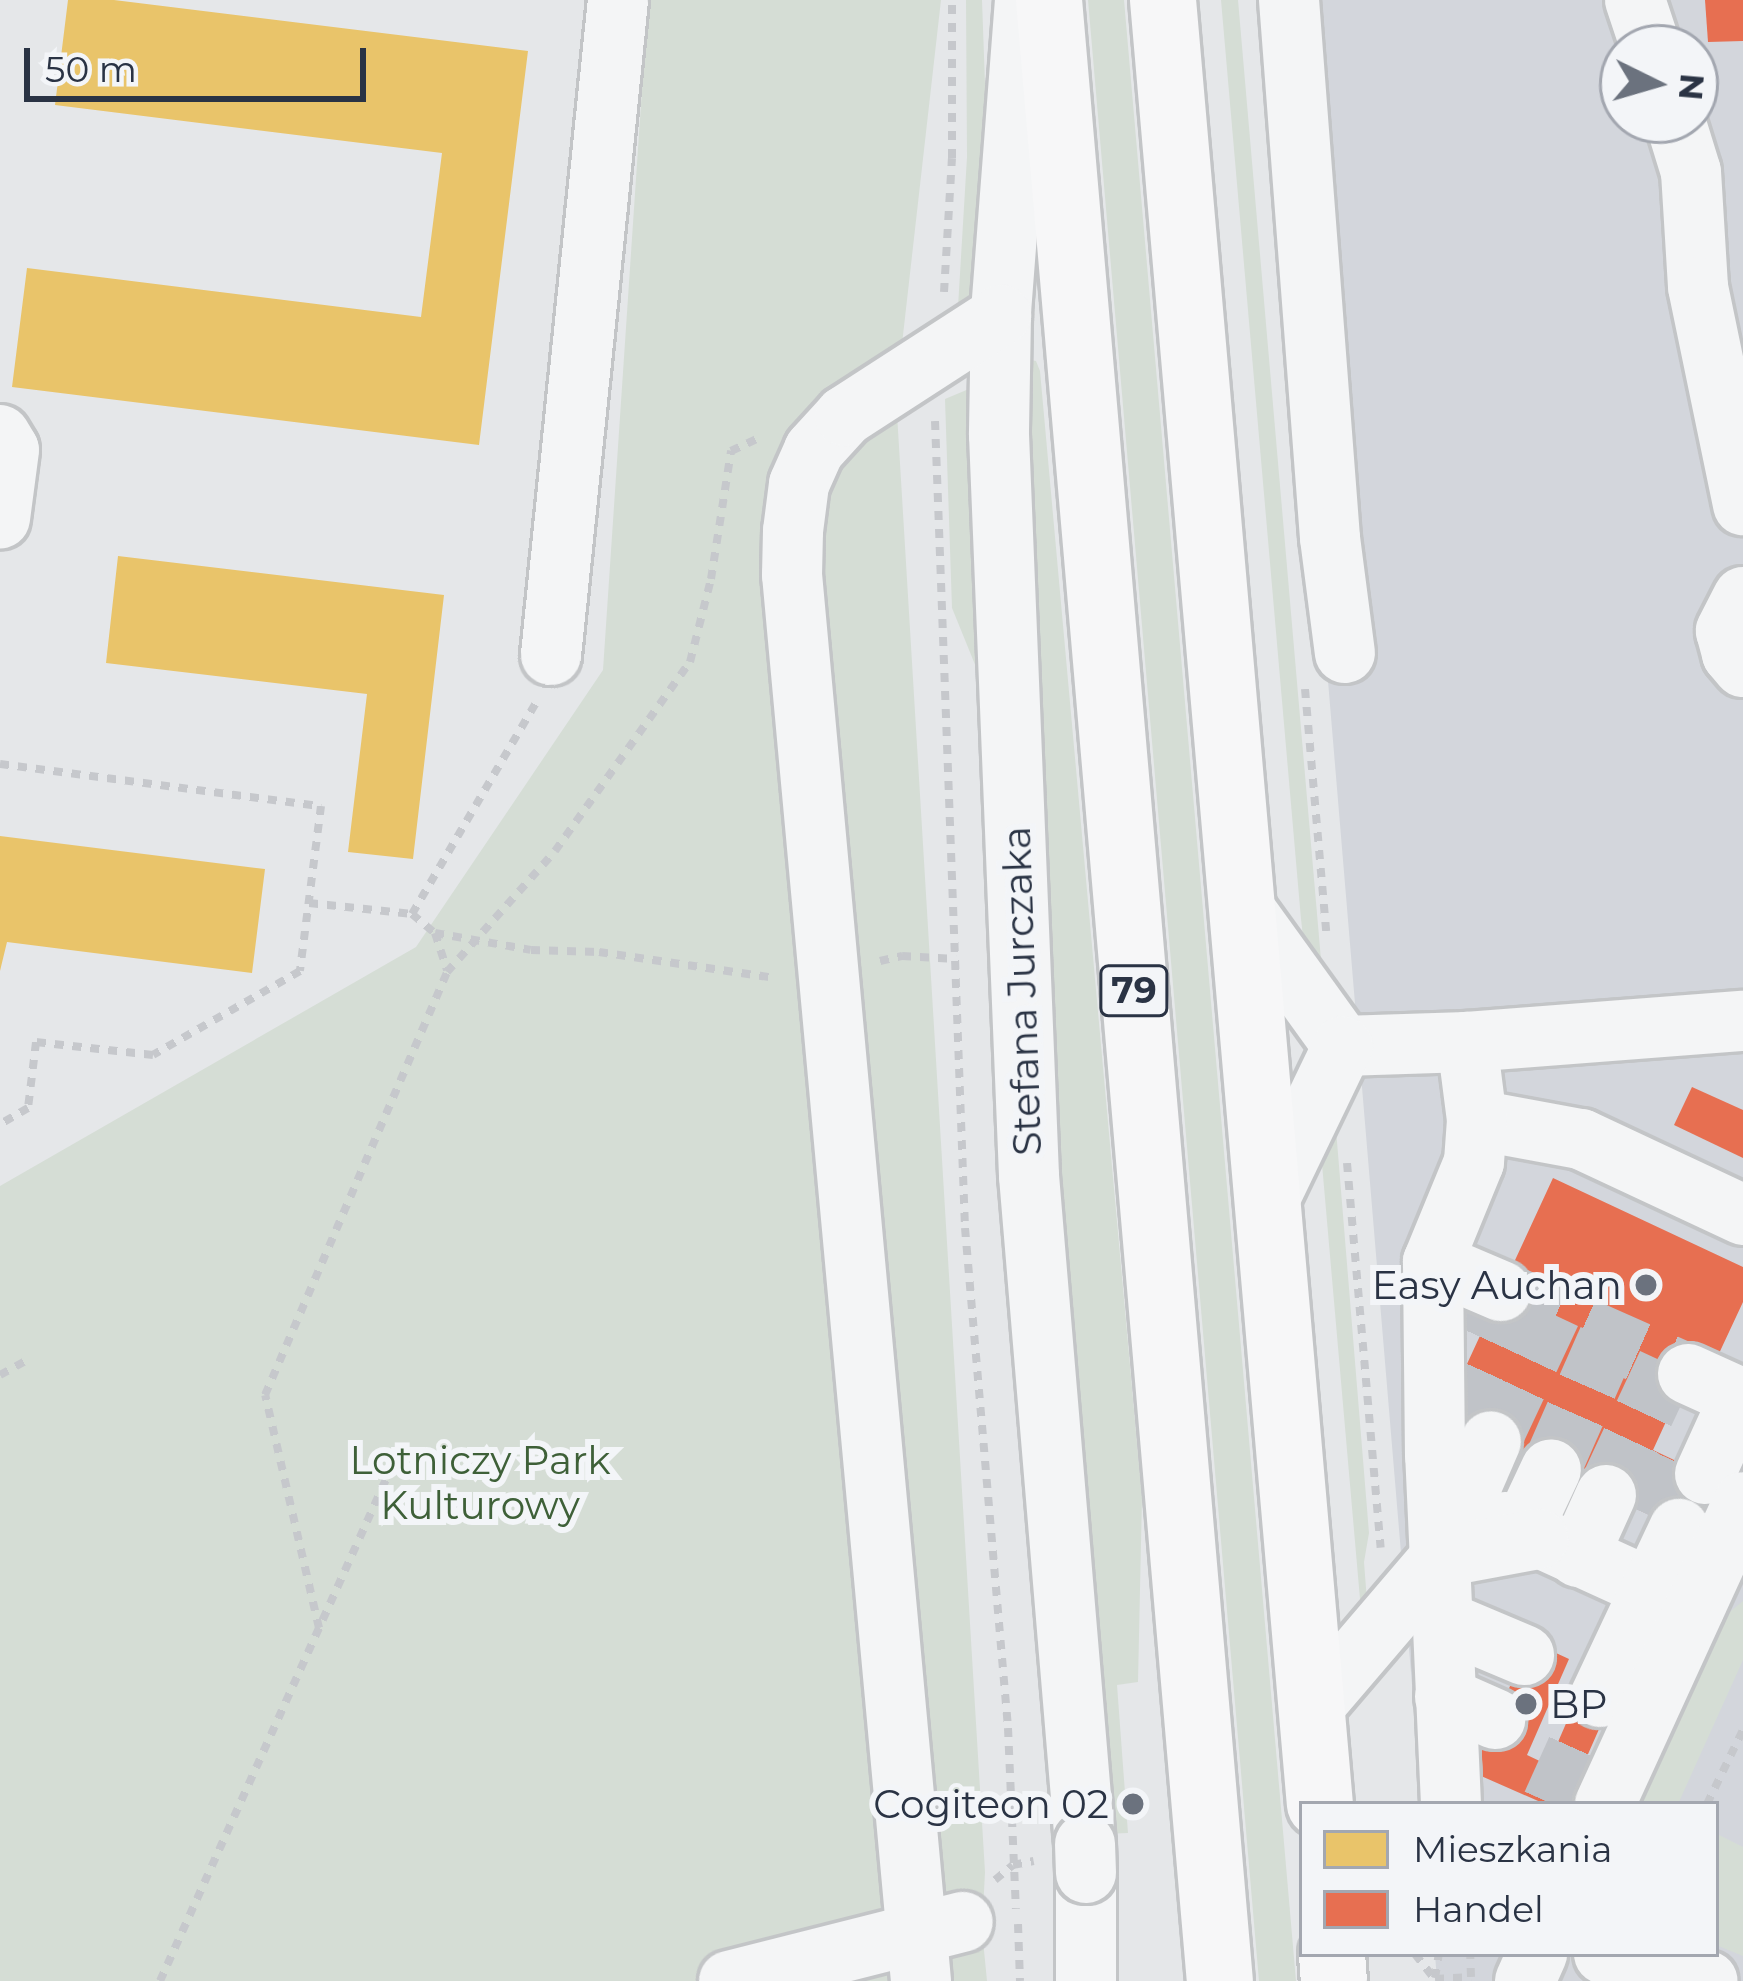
<!DOCTYPE html>
<style>
body{margin:0}
#map{position:relative;width:1743px;height:1981px;overflow:hidden;background:#e5e7e9;font-family:Montserrat,sans-serif}
div>[style]{position:absolute}
.built>*{inset:0;background:#d3d6dc}
.green>*{inset:0;background:#d5ddd5}
.homes>*{inset:0;background:#e9c46a}
.shops>*{inset:0;background:#e76f51}
.minor-tunnel>*{height:60px;margin-top:-30px;transform-origin:0;background:repeating-linear-gradient(90deg,#c0c3c8 0 60px,transparent 0 90px)}
.path>*{height:8px;margin-top:-4px;transform-origin:0;background:repeating-linear-gradient(90deg,#c6c8cc 0 9px,transparent 0 18px)}
.roads{filter:drop-shadow(3px 0 #c3c5c7) drop-shadow(-3px 0 #c3c5c7) drop-shadow(0 3px #c3c5c7) drop-shadow(0 -3px #c3c5c7)}
.minor>*{height:60px;margin:-30px;padding:0 30px;transform-origin:30px;border-radius:30px;background:#f4f5f6}
.major>*{height:66px;margin:-33px;padding:0 33px;transform-origin:33px;border-radius:33px;background:#f7f7f8}
.bridges{filter:drop-shadow(3px 0 #c3c5c7) drop-shadow(-3px 0 #c3c5c7) drop-shadow(0 3px #c3c5c7) drop-shadow(0 -3px #c3c5c7)}
.minor-bridge>*{height:60px;margin:-30px;padding:0 30px;transform-origin:30px;border-radius:30px;background:#f4f5f6}
.dots>*{width:33px;height:33px;translate:-50% -50%;box-sizing:border-box;border:6px solid #f3f5f8;border-radius:50%}
span{translate:-50% -50%;white-space:nowrap;text-align:center;line-height:1.15;-webkit-text-stroke:12px #f3f5f8;paint-order:stroke}
.shield-label span{padding:3px 9px;background:#f3f5f8;border:3px solid;border-radius:9px;-webkit-text-stroke-width:0}
.shield-label{font-size:36px;color:#2a3344;font-weight:700}
.street-label{font-size:39px;color:#2a3344}
.poi-label{font-size:39px;color:#2a3344}
.right{translate:-100% -50%;text-align:right}
.left{translate:0 -50%;text-align:left}
.park-label{font-size:39px;color:#3e6038}
.legend{position:absolute;left:1299px;top:1801px;width:420px;height:156px;box-sizing:border-box;background:#f3f5f8;border:3px solid #a3a7b0;margin:0;padding:15px 21px;list-style:none;font-size:36px;color:#2a3344}
.legend li{display:flex;align-items:center;gap:24px;height:60px}
.legend b{width:60px;border:3px solid #a3a7b0}
.north{position:absolute;left:1599px;top:24px;width:120px;height:120px;box-sizing:border-box;background:#f3f5f8;border:3px solid #a3a7b0;border-radius:50%;rotate:95deg;font-size:33px;font-weight:700;line-height:48px;text-align:center;color:#2a3344}
.north::after{content:'';display:block;margin:auto;width:42px;height:54px;background:#6b727e;clip-path:polygon(50% 0,100% 100%,50% 72%,0 100%)}
.scale{position:absolute;left:24px;top:48px;width:342px;height:54px;box-sizing:border-box;border:6px solid #2a3344;border-top:0;padding-left:15px;font-size:36px;line-height:42px;white-space:nowrap;color:#2a3344;-webkit-text-stroke:9px #f3f5f8;paint-order:stroke}
</style>
<div id="map">
<div class="built">
<div style="clip-path:polygon(evenodd,1271px 0,1743px 0,1743px 1981px,1437px 1981px,1435px 1954px,1716px 1954px,1716px 1804px,1422px 1804px,1271px 0,1623px 48px,1695px 48px,1695px 120px,1623px 120px,1623px 48px)"></div>
</div>
<div class="green">
<div style="clip-path:polygon(648px 0,941px 0,896px 397px,985px 1872px,982px 1930px,987px 1981px,0 1981px,0 1186px,416px 947px,603px 670px)"></div>
<div style="clip-path:polygon(966px 0,982px 0,986px 112px,978px 279px,972px 296px,958px 307px,967px 157px)"></div>
<div style="clip-path:polygon(1088px 0,1124px 0,1296px 1981px,1259px 1981px)"></div>
<div style="clip-path:polygon(1221px 0,1238px 0,1323px 983px,1304px 945px,1301px 919px)"></div>
<div style="clip-path:polygon(1026px 359px,1036px 361px,1040px 371px,1142px 1498px,1138px 1682px,1117px 1685px,1128px 1833px,1104px 1834px,1055px 1284px)"></div>
<div style="clip-path:polygon(976px 386px,991px 704px,952px 608px,945px 399px)"></div>
<div style="clip-path:polygon(1335px 1117px,1369px 1533px,1364px 1562px,1367px 1601px,1360px 1599px,1322px 1164px)"></div>
<div style="clip-path:polygon(1743px 1601px,1743px 1660px,1678px 1804px,1635px 1804px,1719px 1621px)"></div>
<div style="clip-path:polygon(1719px 1835px,1743px 1847px,1743px 1956px,1716px 1945px)"></div>
</div>
<div class="homes">
<div style="clip-path:polygon(68px 0,114px 0,528px 51px,479px 445px,12px 387px,27px 268px,421px 317px,442px 153px,55px 105px)"></div>
<div style="clip-path:polygon(118px 556px,444px 595px,413px 859px,348px 852px,367px 694px,106px 663px)"></div>
<div style="clip-path:polygon(0 836px,265px 869px,252px 973px,7px 942px,0 971px)"></div>
</div>
<div class="shops">
<div style="clip-path:polygon(1705px 0,1743px 0,1743px 41px,1708px 42px)"></div>
<div style="clip-path:polygon(1692px 1087px,1743px 1110px,1743px 1158px,1674px 1125px)"></div>
<div style="clip-path:polygon(1553px 1178px,1743px 1267px,1743px 1302px,1715px 1362px,1697px 1354px,1653px 1450px,1712px 1478px,1686px 1532px,1442px 1418px)"></div>
<div style="clip-path:polygon(1530px 1641px,1569px 1659px,1527px 1755px,1548px 1765px,1581px 1689px,1611px 1702px,1566px 1804px,1545px 1804px,1472px 1772px)"></div>
</div>
<div class="minor-tunnel">
<div style="left:1501px;top:1291px;width:205px;rotate:23.9deg"></div>
<div style="left:1450px;top:1422px;width:141px;rotate:-65.6deg"></div>
<div style="left:1491px;top:1441px;width:141px;rotate:-64.9deg"></div>
<div style="left:1551px;top:1469px;width:142px;rotate:-66.3deg"></div>
<div style="left:1606px;top:1495px;width:145px;rotate:-65deg"></div>
<div style="left:1655px;top:1518px;width:60px;rotate:-65.6deg"></div>
<div style="left:1552px;top:1804px;width:117px;rotate:-65.8deg"></div>
</div>
<div class="path">
<div style="left:944px;top:292px;width:134px;rotate:-86.6deg"></div>
<div style="left:952px;top:158px;width:158px;rotate:-90deg"></div>
<div style="left:935px;top:421px;width:808px;rotate:87.87deg"></div>
<div style="left:965px;top:1228px;width:502px;rotate:85.08deg"></div>
<div style="left:1008px;top:1728px;width:181px;rotate:87.5deg"></div>
<div style="left:1305px;top:689px;width:243px;rotate:85deg"></div>
<div style="left:0;top:764px;width:324px;rotate:7.5deg"></div>
<div style="left:321px;top:806px;width:166px;rotate:97.3deg"></div>
<div style="left:300px;top:971px;width:169px;rotate:150.3deg"></div>
<div style="left:153px;top:1055px;width:118px;rotate:-173.7deg"></div>
<div style="left:36px;top:1042px;width:66px;rotate:96.9deg"></div>
<div style="left:28px;top:1108px;width:32px;rotate:150deg"></div>
<div style="left:309px;top:903px;width:104px;rotate:6.1deg"></div>
<div style="left:412px;top:914px;width:247px;rotate:-59.6deg"></div>
<div style="left:412px;top:914px;width:30px;rotate:40deg"></div>
<div style="left:435px;top:933px;width:97px;rotate:10deg"></div>
<div style="left:531px;top:950px;width:68px;rotate:1.7deg"></div>
<div style="left:599px;top:952px;width:179px;rotate:8.4deg"></div>
<div style="left:435px;top:933px;width:39px;rotate:72deg"></div>
<div style="left:880px;top:961px;width:23px;rotate:-13deg"></div>
<div style="left:902px;top:956px;width:54px;rotate:3.2deg"></div>
<div style="left:1347px;top:1163px;width:386px;rotate:85deg"></div>
<div style="left:0;top:1375px;width:29px;rotate:-29deg"></div>
<div style="left:319px;top:1628px;width:239px;rotate:-103deg"></div>
<div style="left:265px;top:1395px;width:460px;rotate:-66.7deg"></div>
<div style="left:447px;top:972px;width:162px;rotate:-48.2deg"></div>
<div style="left:555px;top:851px;width:232px;rotate:-54.5deg"></div>
<div style="left:690px;top:662px;width:86px;rotate:-75.8deg"></div>
<div style="left:711px;top:579px;width:130px;rotate:-81.1deg"></div>
<div style="left:731px;top:451px;width:35px;rotate:-25deg"></div>
<div style="left:1707px;top:1804px;width:82px;rotate:-64.1deg"></div>
<div style="left:995px;top:1880px;width:23px;rotate:-40deg"></div>
<div style="left:1013px;top:1865px;width:21px;rotate:-11deg"></div>
<div style="left:1018px;top:1924px;width:57px;rotate:88deg"></div>
<div style="left:1415px;top:1954px;width:33px;rotate:52deg"></div>
<div style="left:1435px;top:1978px;width:24px;rotate:-81deg"></div>
<div style="left:1435px;top:1979px;width:36px;rotate:-3deg"></div>
<div style="left:1471px;top:1977px;width:23px;rotate:-92deg"></div>
<div style="left:160px;top:1981px;width:575px;rotate:-65.75deg"></div>
</div>
<div class="roads">
<div class="minor">
<div style="left:1025px;top:0;width:316px;rotate:94.4deg"></div>
<div style="left:1001px;top:315px;width:120px;rotate:91deg"></div>
<div style="left:999px;top:435px;width:742px;rotate:87.68deg"></div>
<div style="left:1029px;top:1176px;width:670px;rotate:85.21deg"></div>
<div style="left:1289px;top:0;width:540px;rotate:85.64deg"></div>
<div style="left:1330px;top:538px;width:116px;rotate:82.6deg"></div>
<div style="left:1635px;top:0;width:51px;rotate:71.6deg"></div>
<div style="left:1675px;top:120px;width:54px;rotate:72.9deg"></div>
<div style="left:1691px;top:172px;width:115px;rotate:86.5deg"></div>
<div style="left:1698px;top:287px;width:223px;rotate:78.3deg"></div>
<div style="left:0;top:435px;width:17px;rotate:59deg"></div>
<div style="left:9px;top:450px;width:69px;rotate:97.5deg"></div>
<div style="left:1743px;top:597px;width:38px;rotate:117deg"></div>
<div style="left:1726px;top:631px;width:24px;rotate:75deg"></div>
<div style="left:1732px;top:654px;width:17px;rotate:50deg"></div>
<div style="left:551px;top:655px;width:658px;rotate:-84.16deg"></div>
<div style="left:1242px;top:906px;width:173px;rotate:54.2deg"></div>
<div style="left:1343px;top:1046px;width:124px;rotate:-1.8deg"></div>
<div style="left:1467px;top:1042px;width:277px;rotate:-4.4deg"></div>
<div style="left:1477px;top:1120px;width:106px;rotate:10.4deg"></div>
<div style="left:1581px;top:1139px;width:179px;rotate:25.1deg"></div>
<div style="left:1267px;top:1204px;width:175px;rotate:-64.3deg"></div>
<div style="left:1433px;top:1262px;width:74px;rotate:23.1deg"></div>
<div style="left:1688px;top:1374px;width:60px;rotate:24.4deg"></div>
<div style="left:1705px;top:1474px;width:85px;rotate:-65.6deg"></div>
<div style="left:1465px;top:1501px;width:65px;rotate:-66.6deg"></div>
<div style="left:1505px;top:1522px;width:208px;rotate:24.5deg"></div>
<div style="left:1522px;top:1531px;width:68px;rotate:-64.9deg"></div>
<div style="left:1578px;top:1557px;width:68px;rotate:-65.7deg"></div>
<div style="left:1443px;top:1621px;width:88px;rotate:22.8deg"></div>
<div style="left:1445px;top:1697px;width:55px;rotate:23.7deg"></div>
<div style="left:1600px;top:1697px;width:186px;rotate:-64.8deg"></div>
<div style="left:1312px;top:1708px;width:199px;rotate:-49.5deg"></div>
<div style="left:1441px;top:1557px;width:99px;rotate:-10.5deg"></div>
<div style="left:1451px;top:1804px;width:348px;rotate:-92.6deg"></div>
<div style="left:1435px;top:1456px;width:194px;rotate:-90.6deg"></div>
<div style="left:1433px;top:1262px;width:108px;rotate:-67.7deg"></div>
<div style="left:1474px;top:1162px;width:42px;rotate:-85.9deg"></div>
<div style="left:1477px;top:1120px;width:79px;rotate:-97.3deg"></div>
<div style="left:1605px;top:1804px;width:332px;rotate:-65.4deg"></div>
<div style="left:1604px;top:1954px;width:107px;rotate:14.6deg"></div>
<div style="left:729px;top:1981px;width:241px;rotate:-14.2deg"></div>
<div style="left:921px;top:1981px;width:1412px;rotate:-95.24deg"></div>
<div style="left:792px;top:575px;width:44px;rotate:-88.7deg"></div>
<div style="left:793px;top:531px;width:47px;rotate:-82.7deg"></div>
<div style="left:799px;top:484px;width:37px;rotate:-66deg"></div>
<div style="left:814px;top:450px;width:46px;rotate:-47.6deg"></div>
<div style="left:845px;top:416px;width:186px;rotate:-32.9deg"></div>
<div style="left:1086px;top:1981px;width:108px;rotate:-90deg"></div>
<div style="left:1525px;top:1981px;width:30px;rotate:-66deg"></div>
</div>
<div class="major">
<div style="left:1049px;top:0;width:1988px;rotate:85.07deg"></div>
<div style="left:1163px;top:0;width:1811px;rotate:85.03deg"></div>
<div style="left:1332px;top:1954px;width:27px;rotate:86deg"></div>
</div>
</div>
<div class="bridges">
<div class="minor-bridge">
<div style="left:1085px;top:1844px;width:29px;rotate:88deg"></div>
</div>
</div>
<div class="dots">
<div style="left:1646px;top:1285px;background:#6b727e"></div>
<div style="left:1526px;top:1704px;background:#6b727e"></div>
<div style="left:1133px;top:1804px;background:#6b727e"></div>
</div>
<div class="shield-label">
<span style="left:1134px;top:991px">79</span>
</div>
<div class="street-label">
<span style="left:1022px;top:991px;rotate:-92deg">Stefana Jurczaka</span>
</div>
<div class="poi-label">
<span class="right" style="left:1622px;top:1285px">Easy Auchan</span>
<span class="left" style="left:1550px;top:1704px">BP</span>
<span class="right" style="left:1109px;top:1804px">Cogiteon 02</span>
</div>
<div class="park-label">
<span style="left:480px;top:1483px">Lotniczy Park<br>Kulturowy</span>
</div>
<ul class="legend">
<li><b style="height:33px;background:#e9c46a"></b>Mieszkania</li>
<li><b style="height:33px;background:#e76f51"></b>Handel</li>
</ul>
<div class="north">N</div>
<div class="scale">50 m</div>
</div>
